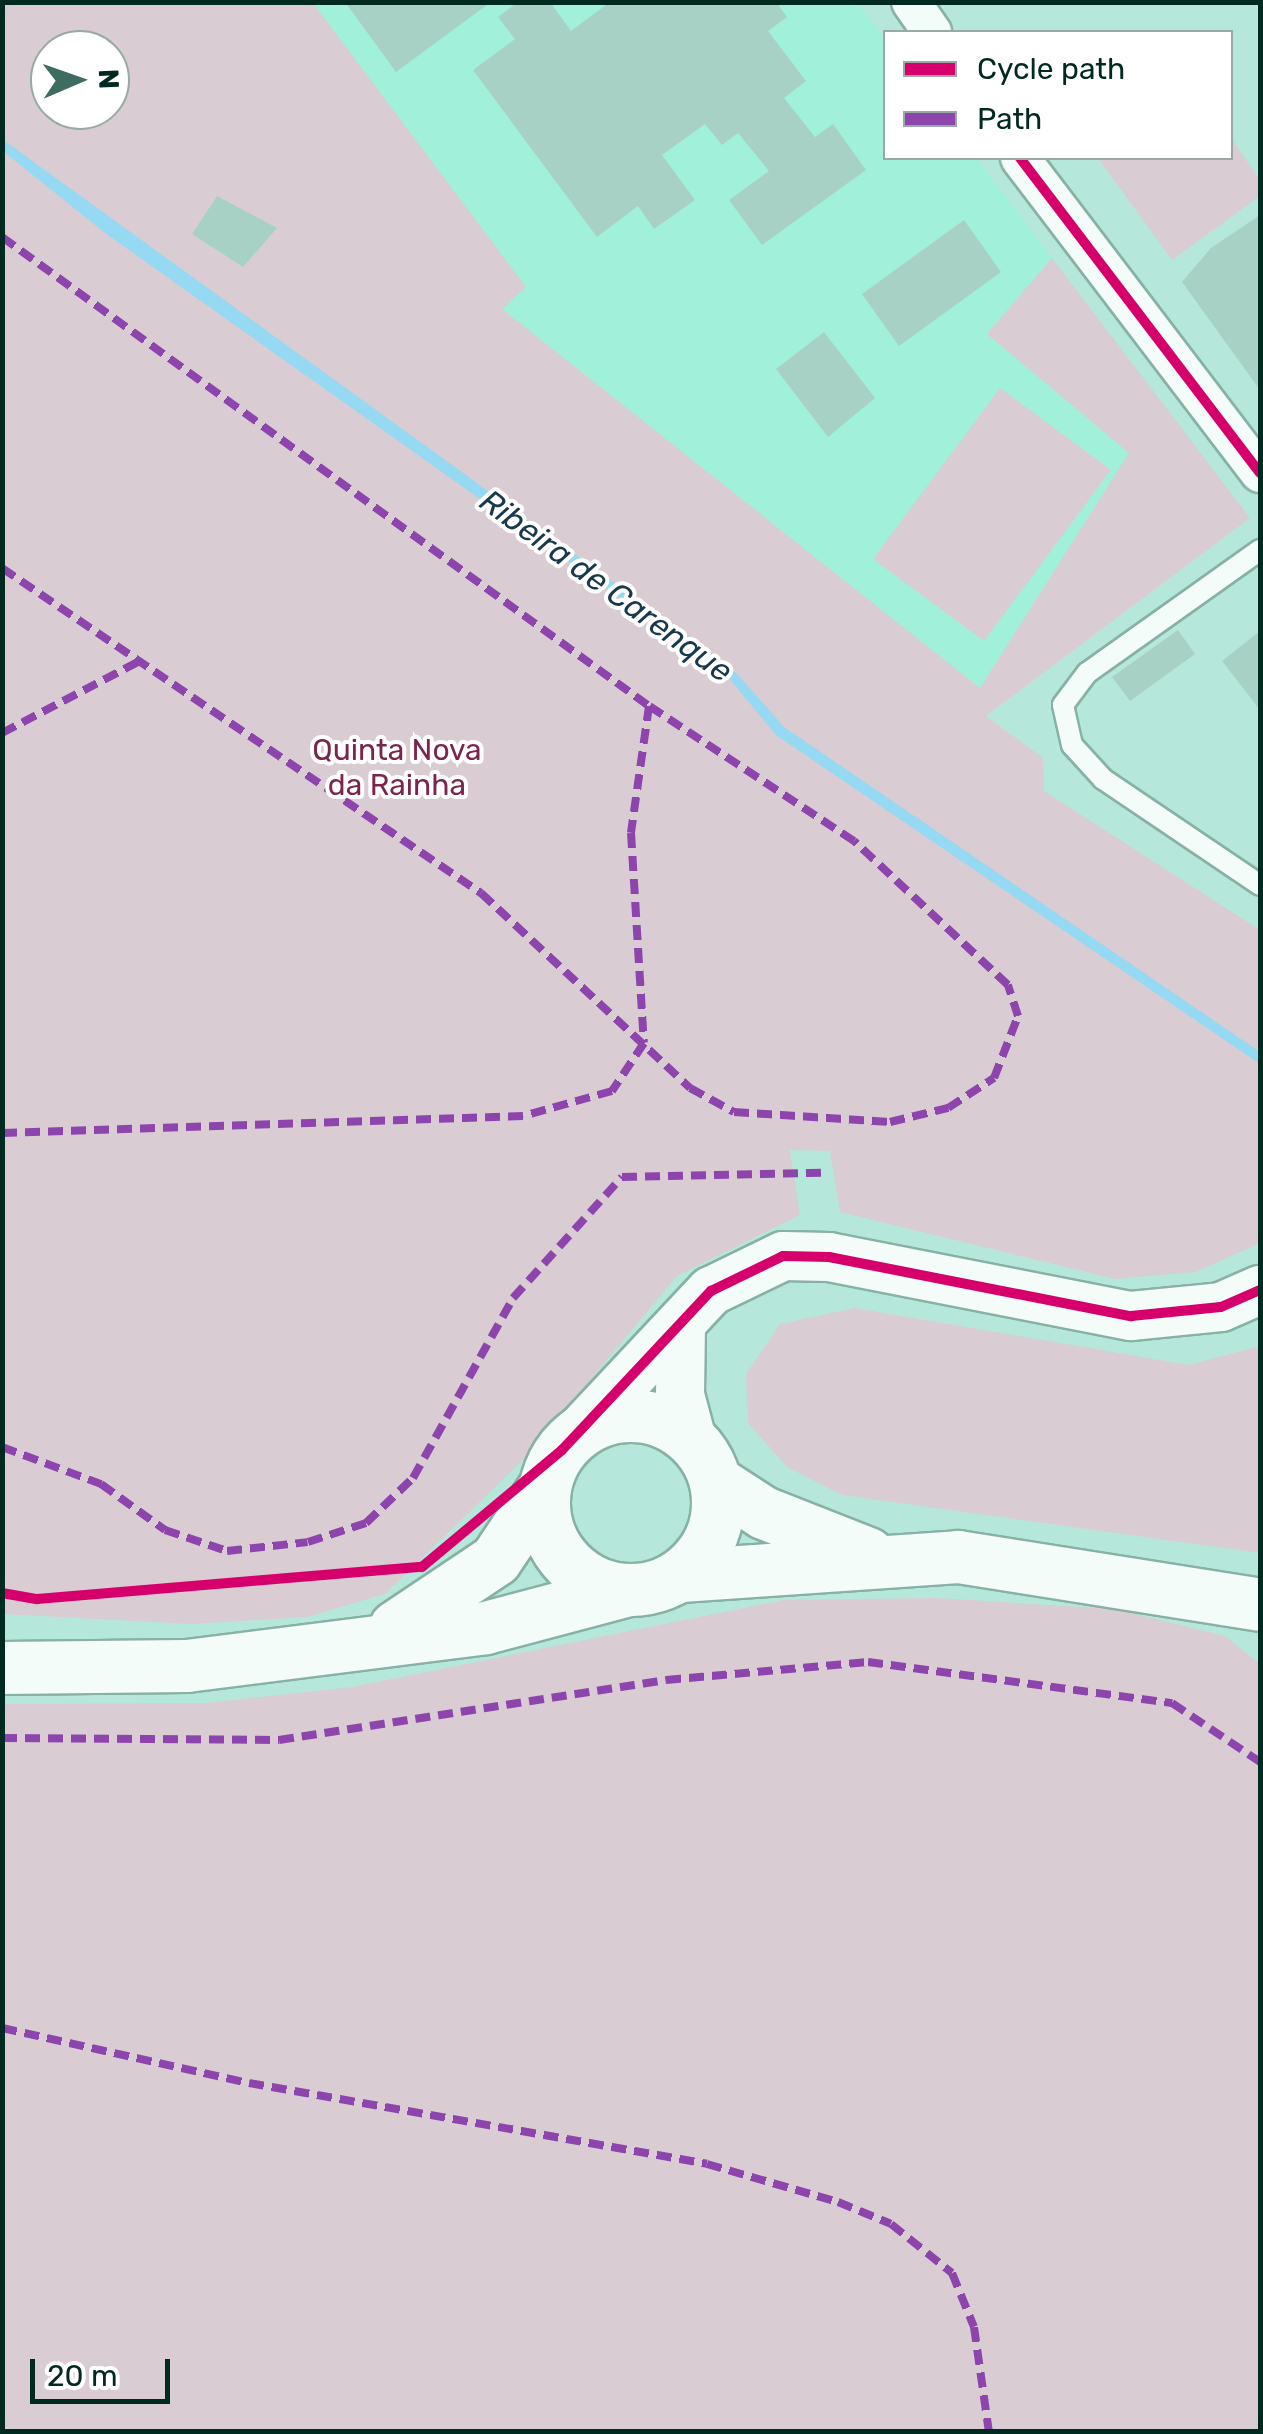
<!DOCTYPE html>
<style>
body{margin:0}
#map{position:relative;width:1263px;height:2434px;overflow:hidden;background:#b5e8da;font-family:Rubik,sans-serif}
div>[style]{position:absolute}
.built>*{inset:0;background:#a0f0da}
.green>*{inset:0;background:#d9ccd3}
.water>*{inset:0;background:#95d9f3}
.building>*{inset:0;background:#a8d1c6}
.roads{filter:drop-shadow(2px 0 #88b1a6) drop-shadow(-2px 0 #88b1a6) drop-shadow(0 2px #88b1a6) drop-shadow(0 -2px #88b1a6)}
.service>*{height:20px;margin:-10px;padding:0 10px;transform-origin:10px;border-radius:10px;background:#f4fcf9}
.minor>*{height:38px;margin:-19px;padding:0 19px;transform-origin:19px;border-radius:19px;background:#f4fcf9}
.tertiary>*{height:48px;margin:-24px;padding:0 24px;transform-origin:24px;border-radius:24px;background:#f4fcf9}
.secondary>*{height:52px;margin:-26px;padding:0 26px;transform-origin:26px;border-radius:26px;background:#f4fcf9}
.secondary>.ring{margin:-26px;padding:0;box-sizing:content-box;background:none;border:52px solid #f4fcf9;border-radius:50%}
.quiet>*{height:8px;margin-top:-4px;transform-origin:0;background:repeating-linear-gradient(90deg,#8e44ad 0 15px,transparent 0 23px)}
.cycleway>*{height:10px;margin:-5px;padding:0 5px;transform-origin:5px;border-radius:5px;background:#d6006c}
span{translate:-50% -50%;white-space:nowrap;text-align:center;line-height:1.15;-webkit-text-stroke:8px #fff;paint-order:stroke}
.park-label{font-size:30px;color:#7a244e}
.water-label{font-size:32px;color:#17394b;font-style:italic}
.frame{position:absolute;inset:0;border:5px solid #002920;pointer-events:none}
.legend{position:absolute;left:883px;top:30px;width:350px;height:130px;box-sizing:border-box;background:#fff;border:2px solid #99a9a6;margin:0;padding:12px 18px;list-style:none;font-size:30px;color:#002920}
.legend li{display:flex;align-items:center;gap:20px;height:50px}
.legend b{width:50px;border:2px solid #99a9a6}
.north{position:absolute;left:30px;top:30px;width:100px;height:100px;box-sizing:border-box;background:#fff;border:2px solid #99a9a6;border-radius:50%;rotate:88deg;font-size:28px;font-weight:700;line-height:40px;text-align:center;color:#002920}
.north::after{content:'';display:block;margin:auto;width:35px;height:45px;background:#3f6c61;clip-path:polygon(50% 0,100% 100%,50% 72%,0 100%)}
.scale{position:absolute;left:30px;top:2359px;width:140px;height:45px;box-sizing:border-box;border:5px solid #002920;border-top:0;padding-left:12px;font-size:30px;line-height:35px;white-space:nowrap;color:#002920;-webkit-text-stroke:8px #fff;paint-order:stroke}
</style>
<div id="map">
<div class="built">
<div style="clip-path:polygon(171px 3px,858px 3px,885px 39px,886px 158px,976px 158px,1250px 518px,986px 715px,136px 79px)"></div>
</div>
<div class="green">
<div style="clip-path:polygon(evenodd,3px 3px,313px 3px,526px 287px,502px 309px,980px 688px,1129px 453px,987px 334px,1052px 258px,1250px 518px,986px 716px,1043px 758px,1044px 791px,1260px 930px,1260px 1243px,1196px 1272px,1115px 1279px,840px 1212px,830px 1151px,790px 1150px,800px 1215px,677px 1276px,524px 1459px,385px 1594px,307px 1617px,191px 1624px,3px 1614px,3px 3px,50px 50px,110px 50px,110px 110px,50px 110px,50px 50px)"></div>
<div style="clip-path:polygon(1231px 138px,1260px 180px,1260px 196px,1172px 260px,1098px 158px,1230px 158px)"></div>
<div style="clip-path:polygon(1000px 388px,1111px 470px,984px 641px,873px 559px)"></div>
<div style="clip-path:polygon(855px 1308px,1189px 1365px,1260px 1346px,1260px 1553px,842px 1495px,787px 1467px,748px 1423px,746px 1374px,780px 1324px)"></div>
<div style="clip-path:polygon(937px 1598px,1115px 1609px,1225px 1636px,1260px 1664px,1260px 2431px,3px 2431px,3px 1704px,205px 1703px,352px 1687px,784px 1600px)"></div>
</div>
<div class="water">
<div style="clip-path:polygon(2px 139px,731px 667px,784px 727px,1260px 1052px,1260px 1064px,776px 735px,724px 672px,105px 233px,3px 151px)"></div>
</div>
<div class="building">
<div style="clip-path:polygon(345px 2px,491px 2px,396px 72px)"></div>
<div style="clip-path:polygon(518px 2px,550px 2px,571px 31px,610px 2px,776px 2px,787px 17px,768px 31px,806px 81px,784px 98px,815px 137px,833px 124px,866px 170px,762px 245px,729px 200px,769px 171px,738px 133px,722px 145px,705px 124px,662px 155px,695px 200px,654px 229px,638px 206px,597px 237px,473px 70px,515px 39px,498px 17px)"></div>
<div style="clip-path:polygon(217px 196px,277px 228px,243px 267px,192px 234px)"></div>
<div style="clip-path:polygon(1260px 215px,1260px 390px,1182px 282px,1211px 248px)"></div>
<div style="clip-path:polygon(964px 220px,1001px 272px,899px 346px,862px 294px)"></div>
<div style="clip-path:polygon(824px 332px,875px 398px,828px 437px,776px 369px)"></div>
<div style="clip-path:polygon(1178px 630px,1195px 654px,1130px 701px,1112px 677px)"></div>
<div style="clip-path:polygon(1260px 631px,1260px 710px,1222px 661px)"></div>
</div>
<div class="roads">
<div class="service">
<div style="left:1260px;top:550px;width:212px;rotate:144.6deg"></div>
<div style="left:1087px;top:673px;width:40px;rotate:127deg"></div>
<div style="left:1063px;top:705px;width:41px;rotate:77.3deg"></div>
<div style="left:1072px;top:745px;width:46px;rotate:47.6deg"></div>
<div style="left:1103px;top:779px;width:189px;rotate:34deg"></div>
</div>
<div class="minor">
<div style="left:911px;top:2px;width:37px;rotate:55deg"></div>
<div style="left:1020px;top:158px;width:396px;rotate:52.7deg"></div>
</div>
<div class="tertiary">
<div style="left:681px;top:1324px;width:71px;rotate:90.8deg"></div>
<div style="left:680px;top:1395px;width:47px;rotate:75.1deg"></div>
<div style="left:562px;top:1450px;width:218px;rotate:-46.9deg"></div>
<div style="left:711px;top:1291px;width:80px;rotate:-25.9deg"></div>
<div style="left:783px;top:1256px;width:46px;rotate:1.2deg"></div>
<div style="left:829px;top:1257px;width:308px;rotate:11.1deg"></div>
<div style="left:1131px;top:1316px;width:90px;rotate:-5.7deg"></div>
<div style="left:1221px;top:1307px;width:43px;rotate:-23.6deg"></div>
</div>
<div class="secondary">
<div class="ring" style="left:544px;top:1416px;width:122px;height:122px"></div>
<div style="left:716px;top:1482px;width:57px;rotate:32.9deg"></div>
<div style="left:764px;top:1513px;width:112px;rotate:21.5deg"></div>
<div style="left:681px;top:1576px;width:278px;rotate:-3.9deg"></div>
<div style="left:958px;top:1557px;width:306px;rotate:9deg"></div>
<div style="left:396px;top:1627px;width:120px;rotate:-33.8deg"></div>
<div style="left:496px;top:1560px;width:88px;rotate:-56.1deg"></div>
<div style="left:2px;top:1668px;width:185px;rotate:-0.6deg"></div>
<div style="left:187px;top:1666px;width:301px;rotate:-7.2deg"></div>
<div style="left:486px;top:1628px;width:144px;rotate:-14.9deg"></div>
</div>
</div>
<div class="quiet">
<div style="left:2px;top:237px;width:799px;rotate:35.94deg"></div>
<div style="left:649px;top:706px;width:128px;rotate:98.1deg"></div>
<div style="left:631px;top:833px;width:210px;rotate:86.5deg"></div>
<div style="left:644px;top:1043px;width:58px;rotate:123.7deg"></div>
<div style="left:612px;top:1091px;width:92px;rotate:164.3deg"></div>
<div style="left:523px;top:1116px;width:521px;rotate:178.13deg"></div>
<div style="left:2px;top:568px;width:579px;rotate:34.16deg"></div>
<div style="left:481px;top:893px;width:286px;rotate:43deg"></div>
<div style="left:690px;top:1088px;width:50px;rotate:28.6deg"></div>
<div style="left:734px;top:1112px;width:156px;rotate:3.7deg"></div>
<div style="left:890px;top:1122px;width:60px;rotate:-13.6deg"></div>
<div style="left:948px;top:1108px;width:55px;rotate:-33.1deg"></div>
<div style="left:994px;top:1078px;width:66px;rotate:-68.8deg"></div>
<div style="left:1018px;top:1016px;width:33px;rotate:-108deg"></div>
<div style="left:1008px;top:985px;width:211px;rotate:-136.9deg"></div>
<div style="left:854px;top:841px;width:245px;rotate:-146.6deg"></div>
<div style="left:2px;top:733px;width:153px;rotate:-27.6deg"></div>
<div style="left:2px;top:1447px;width:106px;rotate:20.5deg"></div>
<div style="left:101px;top:1484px;width:79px;rotate:35.7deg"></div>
<div style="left:165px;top:1530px;width:65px;rotate:18.7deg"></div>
<div style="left:227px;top:1551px;width:81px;rotate:-6.3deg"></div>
<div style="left:308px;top:1542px;width:61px;rotate:-18.1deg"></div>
<div style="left:366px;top:1523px;width:65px;rotate:-43.8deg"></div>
<div style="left:413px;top:1478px;width:206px;rotate:-60.9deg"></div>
<div style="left:513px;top:1298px;width:163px;rotate:-48deg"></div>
<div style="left:622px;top:1177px;width:199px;rotate:-1.2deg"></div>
<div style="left:2px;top:1738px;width:277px;rotate:0.4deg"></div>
<div style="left:279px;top:1740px;width:392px;rotate:-8.8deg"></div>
<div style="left:666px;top:1680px;width:203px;rotate:-5.1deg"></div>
<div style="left:868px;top:1662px;width:307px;rotate:7.7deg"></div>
<div style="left:1172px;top:1703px;width:106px;rotate:33.8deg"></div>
<div style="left:2px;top:2028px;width:253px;rotate:12.6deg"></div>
<div style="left:249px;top:2083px;width:465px;rotate:10deg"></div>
<div style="left:707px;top:2164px;width:136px;rotate:16.2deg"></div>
<div style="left:838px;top:2202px;width:57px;rotate:22.5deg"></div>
<div style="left:891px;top:2224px;width:78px;rotate:38.8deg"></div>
<div style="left:952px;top:2273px;width:58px;rotate:67.8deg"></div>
<div style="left:974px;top:2327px;width:106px;rotate:81.9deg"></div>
</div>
<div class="cycleway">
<div style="left:1020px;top:158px;width:396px;rotate:52.7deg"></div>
<div style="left:2px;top:1593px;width:36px;rotate:10deg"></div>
<div style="left:37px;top:1599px;width:386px;rotate:-4.8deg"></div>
<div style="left:422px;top:1567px;width:182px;rotate:-39.9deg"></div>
<div style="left:562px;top:1450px;width:218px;rotate:-46.9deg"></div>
<div style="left:711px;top:1291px;width:80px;rotate:-25.9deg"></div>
<div style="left:783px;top:1256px;width:46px;rotate:1.2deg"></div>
<div style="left:829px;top:1257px;width:308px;rotate:11.1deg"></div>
<div style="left:1131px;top:1316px;width:90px;rotate:-5.7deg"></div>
<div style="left:1221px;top:1307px;width:43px;rotate:-23.6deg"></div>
</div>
<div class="park-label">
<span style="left:397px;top:767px">Quinta Nova<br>da Rainha</span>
</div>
<div class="water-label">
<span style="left:606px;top:586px;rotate:36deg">Ribeira de Carenque</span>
</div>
<div class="frame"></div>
<ul class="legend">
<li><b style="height:12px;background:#d6006c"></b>Cycle path</li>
<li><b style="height:12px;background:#8e44ad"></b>Path</li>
</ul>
<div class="north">N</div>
<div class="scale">20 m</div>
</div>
